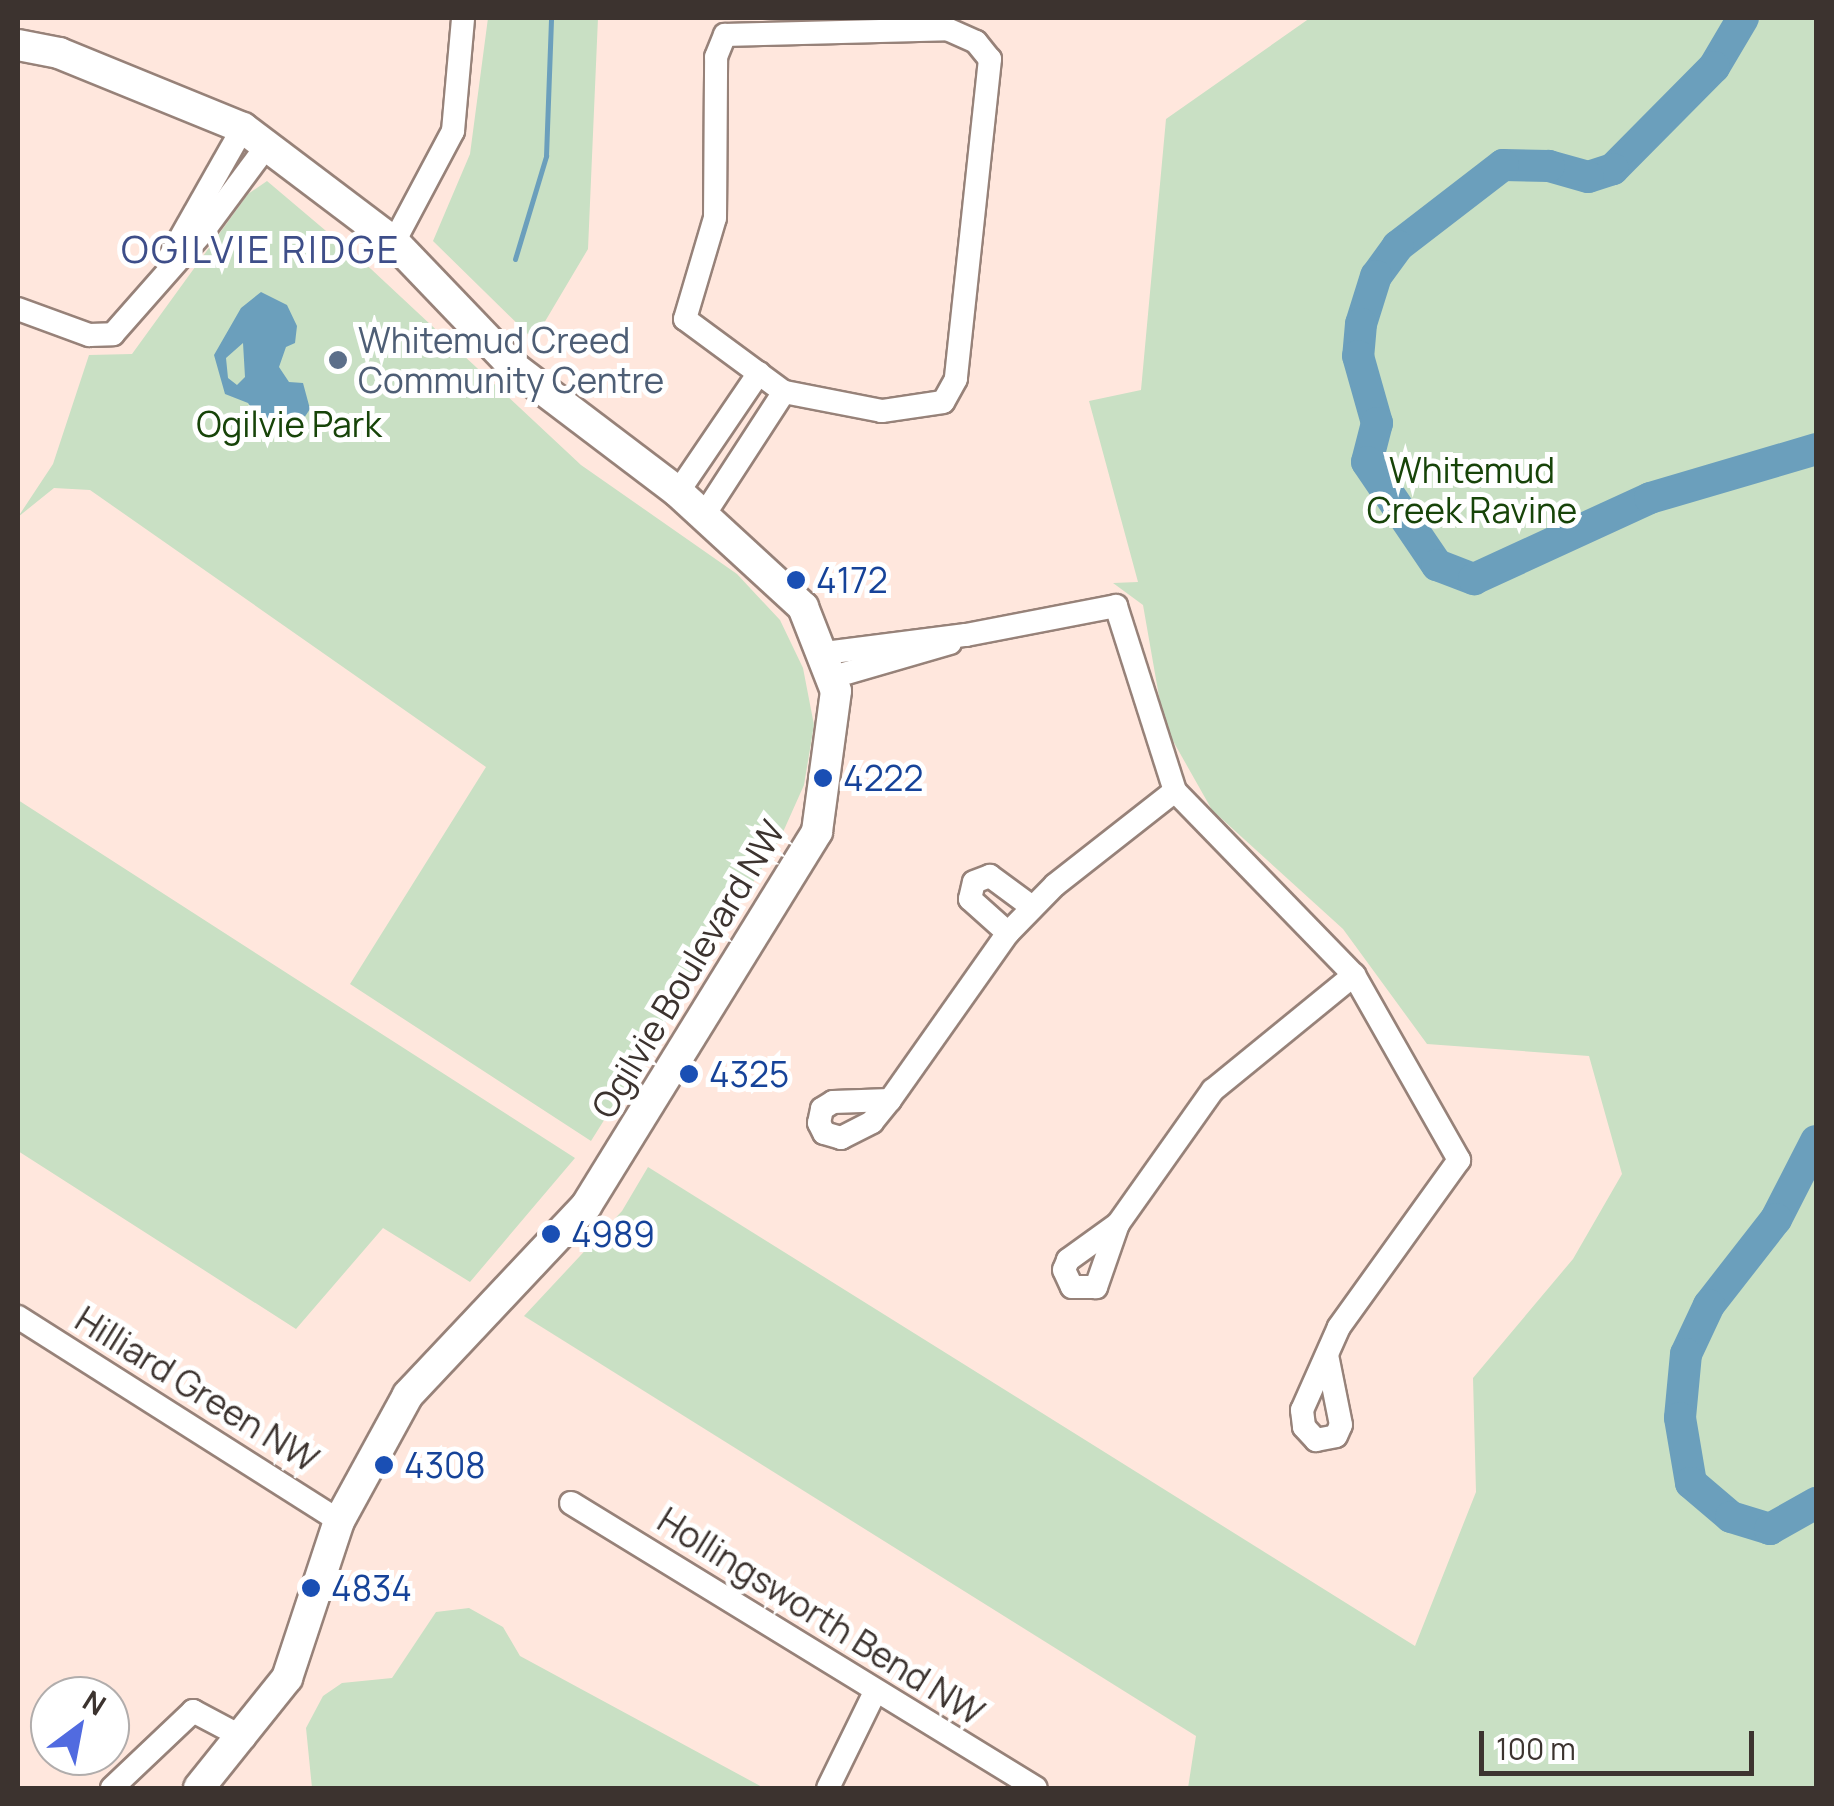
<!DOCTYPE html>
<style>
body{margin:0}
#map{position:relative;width:1834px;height:1806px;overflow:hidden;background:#ffe7dd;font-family:Manrope,sans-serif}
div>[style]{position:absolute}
.green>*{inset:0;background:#c9e0c4}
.water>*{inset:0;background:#6b9fbc}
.stream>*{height:5px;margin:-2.5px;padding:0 2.5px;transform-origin:2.5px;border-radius:2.5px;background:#6b9fbc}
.river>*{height:32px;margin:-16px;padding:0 16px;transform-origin:16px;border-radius:16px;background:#6b9fbc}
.roads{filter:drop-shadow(2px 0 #978279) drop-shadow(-2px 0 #978279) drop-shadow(0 2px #978279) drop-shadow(0 -2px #978279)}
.street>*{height:22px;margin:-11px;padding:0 11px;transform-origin:11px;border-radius:11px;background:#fff}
.secondary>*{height:30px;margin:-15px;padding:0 15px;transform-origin:15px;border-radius:15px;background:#fff}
.dots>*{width:28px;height:28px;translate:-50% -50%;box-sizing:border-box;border:5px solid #fff;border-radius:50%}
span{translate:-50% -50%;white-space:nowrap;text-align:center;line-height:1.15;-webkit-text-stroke:10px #fff;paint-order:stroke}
.service-label{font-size:35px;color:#4e5e75}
.left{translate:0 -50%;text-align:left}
.park-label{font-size:35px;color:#174409}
.transit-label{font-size:35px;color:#164399}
.street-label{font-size:35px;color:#3c332f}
.neighbourhood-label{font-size:38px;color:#3e4e89;letter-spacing:2.5px}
.frame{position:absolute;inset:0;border:20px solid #3c332f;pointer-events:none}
.north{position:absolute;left:30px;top:1676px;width:100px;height:100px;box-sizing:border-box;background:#fff;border:2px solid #b1adac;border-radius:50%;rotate:32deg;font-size:28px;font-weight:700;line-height:40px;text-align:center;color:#3c332f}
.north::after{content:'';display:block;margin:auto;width:35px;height:45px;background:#516be0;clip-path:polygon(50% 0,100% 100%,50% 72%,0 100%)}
.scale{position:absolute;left:1479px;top:1731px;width:275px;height:45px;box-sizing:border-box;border:5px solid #3c332f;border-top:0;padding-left:12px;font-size:30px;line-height:35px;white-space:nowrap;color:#3c332f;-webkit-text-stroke:8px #fff;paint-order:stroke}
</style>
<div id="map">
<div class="green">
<div style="clip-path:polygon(488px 18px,598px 18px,588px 249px,534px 340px,433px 241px,470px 154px)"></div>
<div style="clip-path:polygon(1310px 18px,1816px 18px,1816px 1788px,1188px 1788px,1196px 1736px,524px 1316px,622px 1211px,648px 1167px,1415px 1646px,1476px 1492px,1473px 1378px,1573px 1259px,1622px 1174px,1589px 1056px,1427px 1044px,1343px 929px,1212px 810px,1164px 725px,1143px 605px,1113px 583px,1138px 582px,1089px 401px,1141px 390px,1166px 119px)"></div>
<div style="clip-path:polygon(267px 181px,371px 269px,581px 465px,737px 574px,780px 620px,803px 668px,814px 725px,804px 785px,779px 841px,591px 1141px,350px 984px,486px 767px,90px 490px,54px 488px,18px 517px,53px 464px,89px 355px,132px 354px,248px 194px)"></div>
<div style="clip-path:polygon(18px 800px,321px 995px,575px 1158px,470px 1282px,383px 1228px,296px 1329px,18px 1151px)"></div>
<div style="clip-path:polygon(469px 1608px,503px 1627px,520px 1656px,764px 1788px,312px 1788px,306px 1728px,323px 1696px,342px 1683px,392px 1678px,436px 1612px)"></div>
</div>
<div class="water">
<div style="clip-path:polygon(evenodd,261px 292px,287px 305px,297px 326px,295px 343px,286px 347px,279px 367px,289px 382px,303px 383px,310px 409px,298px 427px,270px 435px,248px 403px,225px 394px,214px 355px,241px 308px,261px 292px,243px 343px,245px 377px,237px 385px,228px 378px,226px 358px,243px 343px)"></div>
</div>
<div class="stream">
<div style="left:515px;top:259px;width:108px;rotate:-73.2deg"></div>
<div style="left:546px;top:156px;width:138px;rotate:-87.9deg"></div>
</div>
<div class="river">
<div style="left:1743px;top:18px;width:57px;rotate:120.6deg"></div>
<div style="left:1714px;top:67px;width:144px;rotate:134.7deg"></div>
<div style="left:1613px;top:169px;width:26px;rotate:162deg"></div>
<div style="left:1588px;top:177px;width:41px;rotate:-164.2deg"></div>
<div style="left:1549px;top:166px;width:46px;rotate:-178.8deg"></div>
<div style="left:1503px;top:165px;width:133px;rotate:142.4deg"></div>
<div style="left:1398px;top:246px;width:37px;rotate:126deg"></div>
<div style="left:1376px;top:276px;width:50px;rotate:107.4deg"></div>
<div style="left:1361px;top:324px;width:32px;rotate:95deg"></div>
<div style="left:1358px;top:356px;width:70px;rotate:74.2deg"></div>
<div style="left:1377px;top:423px;width:40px;rotate:104.4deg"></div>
<div style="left:1367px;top:462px;width:125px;rotate:55.8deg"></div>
<div style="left:1437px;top:565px;width:40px;rotate:21deg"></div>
<div style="left:1474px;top:579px;width:194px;rotate:-24.7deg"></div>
<div style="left:1650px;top:498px;width:173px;rotate:-16.4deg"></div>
<div style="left:1816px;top:1141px;width:88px;rotate:117.1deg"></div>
<div style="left:1776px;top:1219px;width:109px;rotate:127.9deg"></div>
<div style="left:1709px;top:1305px;width:54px;rotate:115.1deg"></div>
<div style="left:1686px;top:1354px;width:64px;rotate:95.4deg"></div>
<div style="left:1680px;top:1418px;width:66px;rotate:80.4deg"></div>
<div style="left:1691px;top:1483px;width:52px;rotate:40.4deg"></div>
<div style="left:1731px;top:1517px;width:41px;rotate:17.1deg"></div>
<div style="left:1770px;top:1529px;width:53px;rotate:-29.5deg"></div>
</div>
<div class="roads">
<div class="street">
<div style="left:947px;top:29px;width:32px;rotate:24deg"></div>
<div style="left:976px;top:42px;width:22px;rotate:51deg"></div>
<div style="left:990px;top:59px;width:322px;rotate:96.1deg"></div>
<div style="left:956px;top:379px;width:26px;rotate:119deg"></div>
<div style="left:943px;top:402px;width:62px;rotate:171.6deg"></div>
<div style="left:882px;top:411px;width:100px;rotate:-169deg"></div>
<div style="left:784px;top:392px;width:123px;rotate:-143.6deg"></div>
<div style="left:685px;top:319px;width:105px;rotate:-73.5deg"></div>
<div style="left:715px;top:218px;width:161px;rotate:-89.6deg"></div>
<div style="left:716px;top:57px;width:24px;rotate:-68deg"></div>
<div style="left:725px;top:35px;width:222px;rotate:-1.5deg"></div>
<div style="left:394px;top:242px;width:126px;rotate:-62deg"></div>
<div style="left:453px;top:131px;width:113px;rotate:-84.9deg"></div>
<div style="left:169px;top:258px;width:150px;rotate:-60.4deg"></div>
<div style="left:18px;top:309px;width:76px;rotate:20.1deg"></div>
<div style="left:89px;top:335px;width:24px;rotate:-2deg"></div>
<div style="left:113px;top:334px;width:135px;rotate:-48.6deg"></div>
<div style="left:202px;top:233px;width:111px;rotate:-53.4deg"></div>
<div style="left:678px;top:492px;width:144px;rotate:-55.8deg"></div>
<div style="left:704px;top:515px;width:147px;rotate:-57deg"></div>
<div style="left:825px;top:653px;width:142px;rotate:-7.3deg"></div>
<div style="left:966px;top:635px;width:153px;rotate:-10.9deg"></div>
<div style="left:1116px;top:606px;width:194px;rotate:72.3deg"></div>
<div style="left:1175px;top:791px;width:257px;rotate:45.8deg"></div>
<div style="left:1354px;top:975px;width:213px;rotate:60.4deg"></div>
<div style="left:1459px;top:1160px;width:206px;rotate:125.7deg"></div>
<div style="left:1339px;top:1327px;width:91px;rotate:114deg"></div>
<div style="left:1302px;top:1410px;width:17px;rotate:83deg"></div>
<div style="left:1304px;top:1427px;width:18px;rotate:47deg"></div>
<div style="left:1316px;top:1440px;width:20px;rotate:-11deg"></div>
<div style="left:1336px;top:1436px;width:12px;rotate:-66deg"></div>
<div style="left:1341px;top:1425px;width:71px;rotate:-101.3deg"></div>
<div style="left:833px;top:677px;width:122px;rotate:-16.2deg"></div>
<div style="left:1008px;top:933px;width:51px;rotate:-138.2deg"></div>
<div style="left:970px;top:899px;width:17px;rotate:-77deg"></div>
<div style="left:974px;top:882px;width:17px;rotate:-21deg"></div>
<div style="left:990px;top:876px;width:52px;rotate:36.4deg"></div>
<div style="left:890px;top:1100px;width:57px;rotate:178deg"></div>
<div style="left:833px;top:1102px;width:13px;rotate:148deg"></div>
<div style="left:822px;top:1109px;width:14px;rotate:102deg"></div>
<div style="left:819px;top:1123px;width:11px;rotate:63deg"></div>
<div style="left:824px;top:1133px;width:18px;rotate:16deg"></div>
<div style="left:841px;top:1138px;width:35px;rotate:-27deg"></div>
<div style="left:872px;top:1122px;width:28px;rotate:-51deg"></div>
<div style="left:890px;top:1100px;width:204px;rotate:-54.8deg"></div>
<div style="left:1008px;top:933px;width:67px;rotate:-45.6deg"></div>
<div style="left:1055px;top:885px;width:152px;rotate:-38.1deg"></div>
<div style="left:1118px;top:1224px;width:67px;rotate:109.2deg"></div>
<div style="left:1096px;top:1287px;width:24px;rotate:180deg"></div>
<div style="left:1072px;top:1287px;width:19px;rotate:-115deg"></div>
<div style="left:1064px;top:1270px;width:11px;rotate:-68deg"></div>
<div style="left:1068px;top:1260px;width:62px;rotate:-35.8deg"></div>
<div style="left:1118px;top:1224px;width:164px;rotate:-54.7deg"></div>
<div style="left:1213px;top:1090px;width:182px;rotate:-39.2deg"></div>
<div style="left:18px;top:1317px;width:380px;rotate:32.4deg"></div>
<div style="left:571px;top:1503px;width:545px;rotate:31.5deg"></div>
<div style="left:112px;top:1788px;width:112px;rotate:-43.5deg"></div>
<div style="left:193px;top:1711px;width:58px;rotate:27.9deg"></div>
<div style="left:828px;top:1788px;width:107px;rotate:-63.9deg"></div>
</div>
<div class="secondary">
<div style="left:18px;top:45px;width:42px;rotate:11deg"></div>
<div style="left:59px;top:53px;width:199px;rotate:22.2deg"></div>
<div style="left:243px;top:128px;width:189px;rotate:37.1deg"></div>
<div style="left:394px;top:242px;width:176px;rotate:46.2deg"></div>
<div style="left:516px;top:369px;width:203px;rotate:37.2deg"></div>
<div style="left:678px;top:492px;width:170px;rotate:42.6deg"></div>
<div style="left:803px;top:607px;width:90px;rotate:68.6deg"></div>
<div style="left:836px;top:691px;width:142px;rotate:97.7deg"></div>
<div style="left:817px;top:832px;width:440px;rotate:121.7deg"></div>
<div style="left:586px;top:1206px;width:260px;rotate:133.3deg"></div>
<div style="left:408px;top:1395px;width:144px;rotate:118.7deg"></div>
<div style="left:339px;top:1521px;width:165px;rotate:108.3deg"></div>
<div style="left:287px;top:1678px;width:141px;rotate:128.7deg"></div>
</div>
</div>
<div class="dots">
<div style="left:338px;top:360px;background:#5c6f8a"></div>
<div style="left:796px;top:580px;background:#1a4fb4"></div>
<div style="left:823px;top:778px;background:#1a4fb4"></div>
<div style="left:689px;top:1074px;background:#1a4fb4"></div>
<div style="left:551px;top:1234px;background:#1a4fb4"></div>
<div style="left:384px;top:1465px;background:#1a4fb4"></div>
<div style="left:311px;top:1588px;background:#1a4fb4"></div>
</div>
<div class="service-label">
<span class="left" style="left:358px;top:360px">Whitemud Creed<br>Community Centre</span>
</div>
<div class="park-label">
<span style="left:289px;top:424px">Ogilvie Park</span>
<span style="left:1472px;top:490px">Whitemud<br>Creek Ravine</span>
</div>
<div class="transit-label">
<span class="left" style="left:816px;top:580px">4172</span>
<span class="left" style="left:843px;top:778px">4222</span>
<span class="left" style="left:709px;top:1074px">4325</span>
<span class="left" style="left:571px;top:1234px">4989</span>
<span class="left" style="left:404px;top:1465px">4308</span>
<span class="left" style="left:331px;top:1588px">4834</span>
</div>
<div class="street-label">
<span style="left:688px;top:969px;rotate:-59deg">Ogilvie Boulevard NW</span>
<span style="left:197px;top:1389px;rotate:32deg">Hilliard Green NW</span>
<span style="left:821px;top:1616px;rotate:32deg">Hollingsworth Bend NW</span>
</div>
<div class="neighbourhood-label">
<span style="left:261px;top:249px">OGILVIE RIDGE</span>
</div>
<div class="frame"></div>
<div class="north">N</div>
<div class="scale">100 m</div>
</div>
